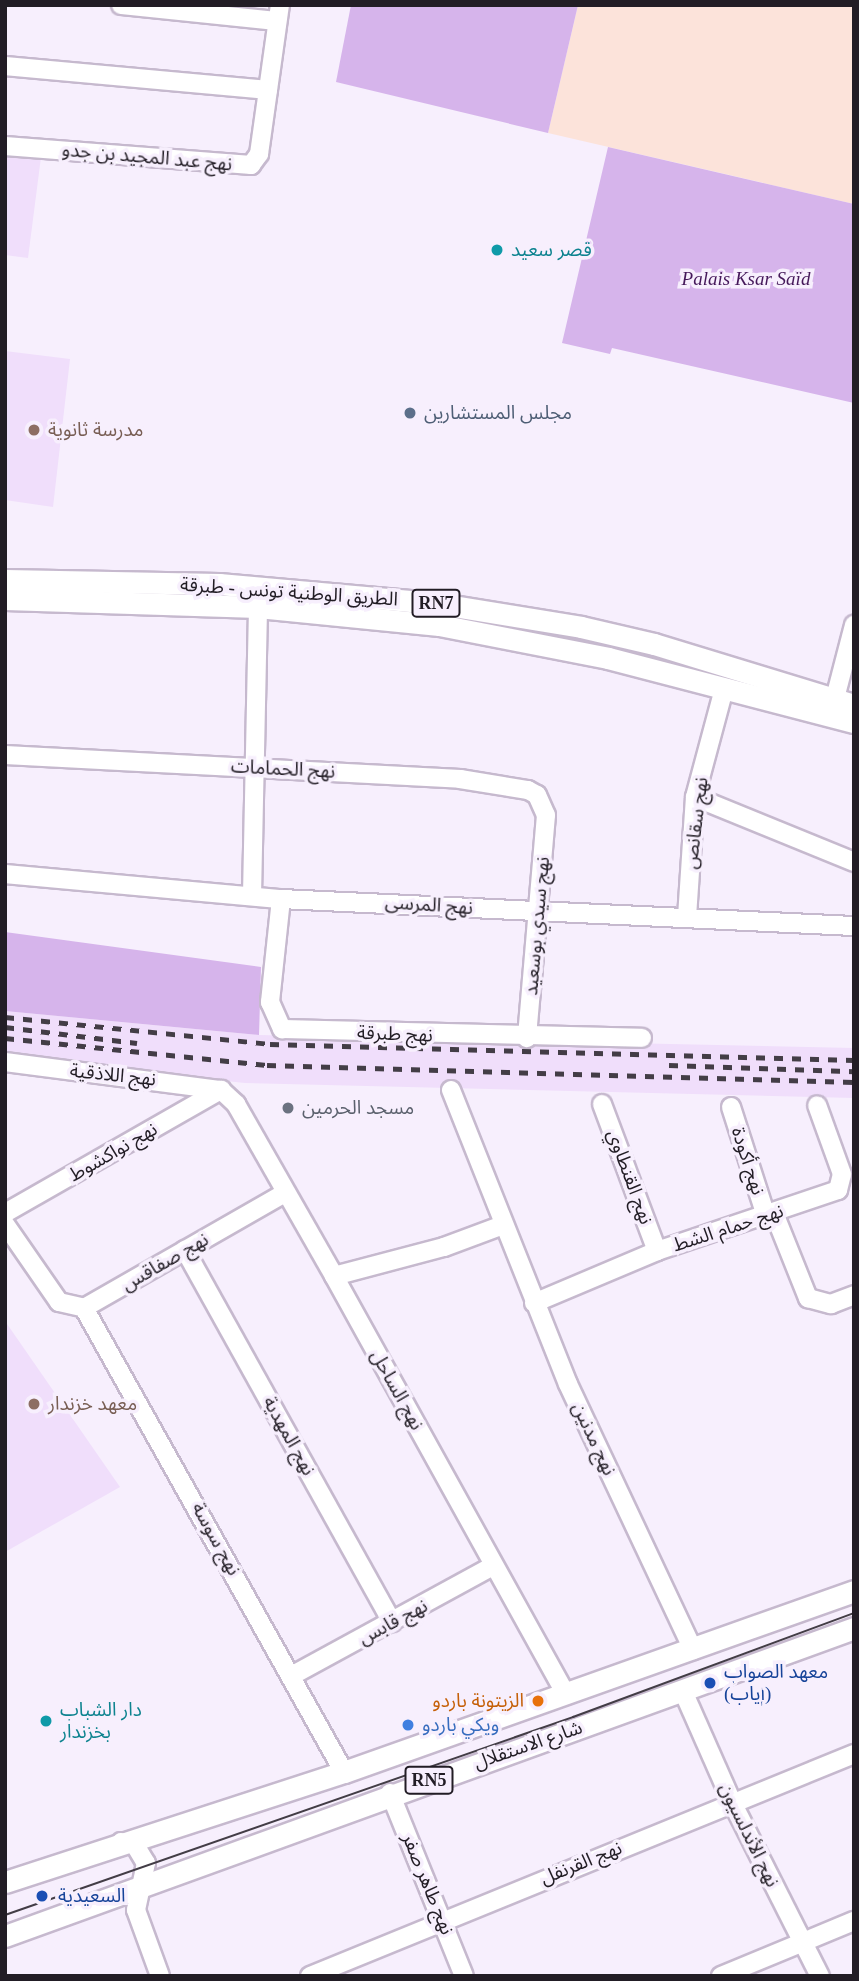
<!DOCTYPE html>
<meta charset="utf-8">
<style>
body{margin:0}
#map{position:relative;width:859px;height:1981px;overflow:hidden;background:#f7effd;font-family:"Times New Roman","Noto Sans Arabic",serif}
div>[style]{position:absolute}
.industrial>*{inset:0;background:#fce3da}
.built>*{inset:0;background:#f0defb}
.green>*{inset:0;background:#d6b4eb}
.roads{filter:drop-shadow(2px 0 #c6b9ce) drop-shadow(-2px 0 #c6b9ce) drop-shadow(0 2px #c6b9ce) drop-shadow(0 -2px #c6b9ce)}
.minor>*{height:18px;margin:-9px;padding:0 9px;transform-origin:9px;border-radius:9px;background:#fff}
.major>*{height:21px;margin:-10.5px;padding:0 10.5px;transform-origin:10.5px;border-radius:10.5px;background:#fff}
.tram>*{height:2px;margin:-1px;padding:0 1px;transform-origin:1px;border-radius:1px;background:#433d46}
.rail>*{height:4.5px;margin-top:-2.25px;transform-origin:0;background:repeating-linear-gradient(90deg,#433d46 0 9px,transparent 0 18px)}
.dots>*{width:19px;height:19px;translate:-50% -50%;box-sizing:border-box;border:4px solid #f7effd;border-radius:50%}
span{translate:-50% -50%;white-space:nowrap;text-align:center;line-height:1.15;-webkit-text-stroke:7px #f7effd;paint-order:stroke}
.shield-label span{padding:2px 5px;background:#f7effd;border:2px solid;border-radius:5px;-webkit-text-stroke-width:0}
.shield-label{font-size:18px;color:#221d25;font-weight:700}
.street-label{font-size:19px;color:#221d25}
.culture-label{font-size:19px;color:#0d838f}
.left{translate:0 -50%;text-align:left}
.park-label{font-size:19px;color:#45185a;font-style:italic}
.service-label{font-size:19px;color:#4e5e75}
.education-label{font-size:19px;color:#785e54}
.worship-label{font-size:19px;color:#5b616d}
.transit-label{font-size:19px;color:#164399}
.food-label{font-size:19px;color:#c56008}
.right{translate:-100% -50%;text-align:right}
.shop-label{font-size:19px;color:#366cbe}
.frame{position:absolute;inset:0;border:7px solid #221d25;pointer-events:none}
</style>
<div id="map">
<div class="industrial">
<div style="clip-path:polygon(578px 5px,854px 5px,854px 204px,548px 133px)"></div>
</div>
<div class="built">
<div style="clip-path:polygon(5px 154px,41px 157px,28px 258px,5px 255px)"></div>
<div style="clip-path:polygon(5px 351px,70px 359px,53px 507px,5px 500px)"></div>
<div style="clip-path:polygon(5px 1011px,259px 1035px,854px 1048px,854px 1098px,245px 1083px,61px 1064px,5px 1057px)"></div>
<div style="clip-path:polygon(5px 1321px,120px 1487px,5px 1552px)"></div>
</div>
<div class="green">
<div style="clip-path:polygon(351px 5px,578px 5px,548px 133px,336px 82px)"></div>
<div style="clip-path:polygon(608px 147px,854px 204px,854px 403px,612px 348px,610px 354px,562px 343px)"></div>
<div style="clip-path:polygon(5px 932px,261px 967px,259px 1035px,5px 1011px)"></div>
</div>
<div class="roads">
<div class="minor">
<div style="left:121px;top:5px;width:157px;rotate:5.9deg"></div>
<div style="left:5px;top:66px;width:264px;rotate:5.2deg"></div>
<div style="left:5px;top:146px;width:247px;rotate:4.4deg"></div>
<div style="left:251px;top:165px;width:14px;rotate:-54deg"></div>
<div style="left:259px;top:154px;width:150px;rotate:-82deg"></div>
<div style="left:834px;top:702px;width:80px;rotate:-75.4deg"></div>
<div style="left:5px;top:755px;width:456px;rotate:3deg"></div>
<div style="left:460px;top:779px;width:69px;rotate:9.2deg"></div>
<div style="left:528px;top:790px;width:10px;rotate:29deg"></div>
<div style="left:537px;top:795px;width:22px;rotate:66deg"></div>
<div style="left:546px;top:815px;width:224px;rotate:94.9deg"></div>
<div style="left:695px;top:797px;width:172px;rotate:22.2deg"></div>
<div style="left:5px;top:874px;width:277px;rotate:5.2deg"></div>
<div style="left:281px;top:899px;width:574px;rotate:2.7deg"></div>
<div style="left:252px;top:895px;width:288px;rotate:-88.8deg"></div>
<div style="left:281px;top:899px;width:104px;rotate:96.1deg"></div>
<div style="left:270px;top:1002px;width:30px;rotate:66deg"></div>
<div style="left:282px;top:1029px;width:360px;rotate:1.4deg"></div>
<div style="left:687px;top:917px;width:120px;rotate:-86.2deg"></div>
<div style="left:695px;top:797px;width:112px;rotate:-75deg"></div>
<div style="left:5px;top:1062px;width:218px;rotate:7.4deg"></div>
<div style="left:221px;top:1090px;width:21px;rotate:43deg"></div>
<div style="left:236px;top:1104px;width:198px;rotate:60.3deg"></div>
<div style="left:334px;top:1276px;width:479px;rotate:61deg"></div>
<div style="left:451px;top:1090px;width:316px;rotate:68.3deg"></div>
<div style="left:568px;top:1384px;width:294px;rotate:64.8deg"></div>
<div style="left:602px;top:1104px;width:157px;rotate:69.5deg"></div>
<div style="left:731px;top:1107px;width:114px;rotate:72.2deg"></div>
<div style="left:5px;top:1213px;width:249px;rotate:-29.7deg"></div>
<div style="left:774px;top:1213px;width:92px;rotate:68.2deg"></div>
<div style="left:808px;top:1298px;width:24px;rotate:15deg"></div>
<div style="left:831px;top:1304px;width:25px;rotate:-21deg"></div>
<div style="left:5px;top:1224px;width:95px;rotate:55.3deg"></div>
<div style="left:59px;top:1302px;width:26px;rotate:13deg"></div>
<div style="left:84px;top:1308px;width:232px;rotate:-29.8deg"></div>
<div style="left:185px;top:1250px;width:426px;rotate:60.9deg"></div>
<div style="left:334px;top:1276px;width:114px;rotate:-14.8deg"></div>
<div style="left:444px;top:1247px;width:63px;rotate:-20.4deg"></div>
<div style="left:534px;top:1303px;width:134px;rotate:-22.9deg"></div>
<div style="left:657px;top:1251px;width:191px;rotate:-18.6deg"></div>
<div style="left:838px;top:1190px;width:16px;rotate:-76deg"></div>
<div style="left:842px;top:1174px;width:73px;rotate:-109.9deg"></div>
<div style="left:84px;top:1308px;width:532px;rotate:60.74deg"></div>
<div style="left:291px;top:1676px;width:230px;rotate:-28.6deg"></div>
<div style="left:683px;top:1691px;width:121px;rotate:66.2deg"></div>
<div style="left:732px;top:1802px;width:195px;rotate:63.2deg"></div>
<div style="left:390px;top:1793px;width:197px;rotate:68deg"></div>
<div style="left:121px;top:1842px;width:14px;rotate:12deg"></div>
<div style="left:135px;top:1845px;width:21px;rotate:59deg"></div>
<div style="left:146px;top:1863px;width:48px;rotate:102deg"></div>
<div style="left:136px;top:1910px;width:70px;rotate:70deg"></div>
<div style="left:310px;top:1976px;width:588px;rotate:-22.2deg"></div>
<div style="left:721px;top:1976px;width:144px;rotate:-22.5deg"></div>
</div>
<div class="major">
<div style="left:5px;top:580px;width:214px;rotate:1.1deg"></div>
<div style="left:219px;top:584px;width:223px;rotate:5.1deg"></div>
<div style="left:441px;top:604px;width:142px;rotate:9.3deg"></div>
<div style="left:581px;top:627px;width:75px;rotate:13.1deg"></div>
<div style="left:654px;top:644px;width:209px;rotate:17deg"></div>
<div style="left:5px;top:599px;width:253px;rotate:1.8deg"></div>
<div style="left:258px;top:607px;width:182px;rotate:5.7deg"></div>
<div style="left:439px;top:625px;width:172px;rotate:11deg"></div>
<div style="left:608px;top:658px;width:254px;rotate:14.6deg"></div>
<div style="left:5px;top:1882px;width:356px;rotate:-18deg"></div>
<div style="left:344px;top:1772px;width:541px;rotate:-19.54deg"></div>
<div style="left:5px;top:1936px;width:903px;rotate:-19.94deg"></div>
</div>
</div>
<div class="tram">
<div style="left:5px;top:1915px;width:602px;rotate:-19.22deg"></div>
<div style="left:573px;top:1717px;width:300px;rotate:-20.3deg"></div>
</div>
<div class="rail">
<div style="left:5px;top:1017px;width:266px;rotate:5.8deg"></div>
<div style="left:270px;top:1044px;width:584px;rotate:1.57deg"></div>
<div style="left:5px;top:1027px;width:133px;rotate:6.9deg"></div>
<div style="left:5px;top:1038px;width:263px;rotate:5.9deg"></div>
<div style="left:267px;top:1065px;width:587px;rotate:1.66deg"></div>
<div style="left:669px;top:1065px;width:185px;rotate:1.9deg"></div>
</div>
<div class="dots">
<div style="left:497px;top:250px;background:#0f9aa8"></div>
<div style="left:410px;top:413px;background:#5c6f8a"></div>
<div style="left:34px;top:430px;background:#8d6e63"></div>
<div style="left:288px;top:1108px;background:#6b7280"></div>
<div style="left:34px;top:1404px;background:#8d6e63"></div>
<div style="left:710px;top:1683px;background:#1a4fb4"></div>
<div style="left:538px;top:1701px;background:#e8710a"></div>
<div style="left:46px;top:1721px;background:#0f9aa8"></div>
<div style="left:408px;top:1725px;background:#3f7fe0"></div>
<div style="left:42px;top:1896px;background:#1a4fb4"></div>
</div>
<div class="shield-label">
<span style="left:436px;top:603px">RN7</span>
<span style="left:429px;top:1780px">RN5</span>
</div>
<div class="street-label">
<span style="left:147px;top:157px;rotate:5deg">نهج عبد المجيد بن جدو</span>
<span style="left:289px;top:592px;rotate:4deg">الطريق الوطنية تونس - طبرقة</span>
<span style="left:283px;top:769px;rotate:3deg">نهج الحمامات</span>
<span style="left:696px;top:823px;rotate:-83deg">نهج سقانص</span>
<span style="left:429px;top:905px;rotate:4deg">نهج المرسى</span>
<span style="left:537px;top:926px;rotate:-85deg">نهج سيدي بوسعيد</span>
<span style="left:395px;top:1034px;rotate:2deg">نهج طبرقة</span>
<span style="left:113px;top:1075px;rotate:6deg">نهج اللاذقية</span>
<span style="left:113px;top:1152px;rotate:-30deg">نهج نواكشوط</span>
<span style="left:748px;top:1161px;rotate:72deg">نهج أكودة</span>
<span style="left:630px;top:1177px;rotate:70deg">نهج القنطاوي</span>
<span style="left:728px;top:1228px;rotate:-18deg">نهج حمام الشط</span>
<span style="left:165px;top:1262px;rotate:-30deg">نهج صفاقس</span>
<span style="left:397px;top:1390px;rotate:61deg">نهج الساحل</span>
<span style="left:289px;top:1436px;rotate:61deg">نهج المهدية</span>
<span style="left:594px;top:1439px;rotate:65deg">نهج مدنين</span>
<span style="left:216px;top:1539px;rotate:61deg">نهج سوسة</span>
<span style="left:393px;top:1622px;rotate:-28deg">نهج قابس</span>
<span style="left:528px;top:1745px;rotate:-19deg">شارع الاستقلال</span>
<span style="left:749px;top:1835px;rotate:64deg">نهج الأندلسيون</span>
<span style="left:581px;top:1863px;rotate:-22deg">نهج القرنفل</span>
<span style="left:428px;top:1884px;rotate:68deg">نهج طاهر صفر</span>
</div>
<div class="culture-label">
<span class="left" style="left:511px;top:250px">قصر سعيد</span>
<span class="left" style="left:60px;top:1721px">دار الشباب<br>بخزندار</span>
</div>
<div class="park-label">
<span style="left:746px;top:279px">Palais Ksar Saïd</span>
</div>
<div class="service-label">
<span class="left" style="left:424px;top:413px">مجلس المستشارين</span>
</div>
<div class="education-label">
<span class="left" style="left:48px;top:430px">مدرسة ثانوية</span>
<span class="left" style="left:48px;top:1404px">معهد خزندار</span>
</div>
<div class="worship-label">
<span class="left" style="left:302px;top:1108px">مسجد الحرمين</span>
</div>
<div class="transit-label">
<span class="left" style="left:724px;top:1683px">معهد الصواب<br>(إياب)</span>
<span class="left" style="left:58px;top:1896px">السعيدية</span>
</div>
<div class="food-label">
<span class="right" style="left:524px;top:1701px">الزيتونة باردو</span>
</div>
<div class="shop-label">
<span class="left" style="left:422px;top:1725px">ويكي باردو</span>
</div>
<div class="frame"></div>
</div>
